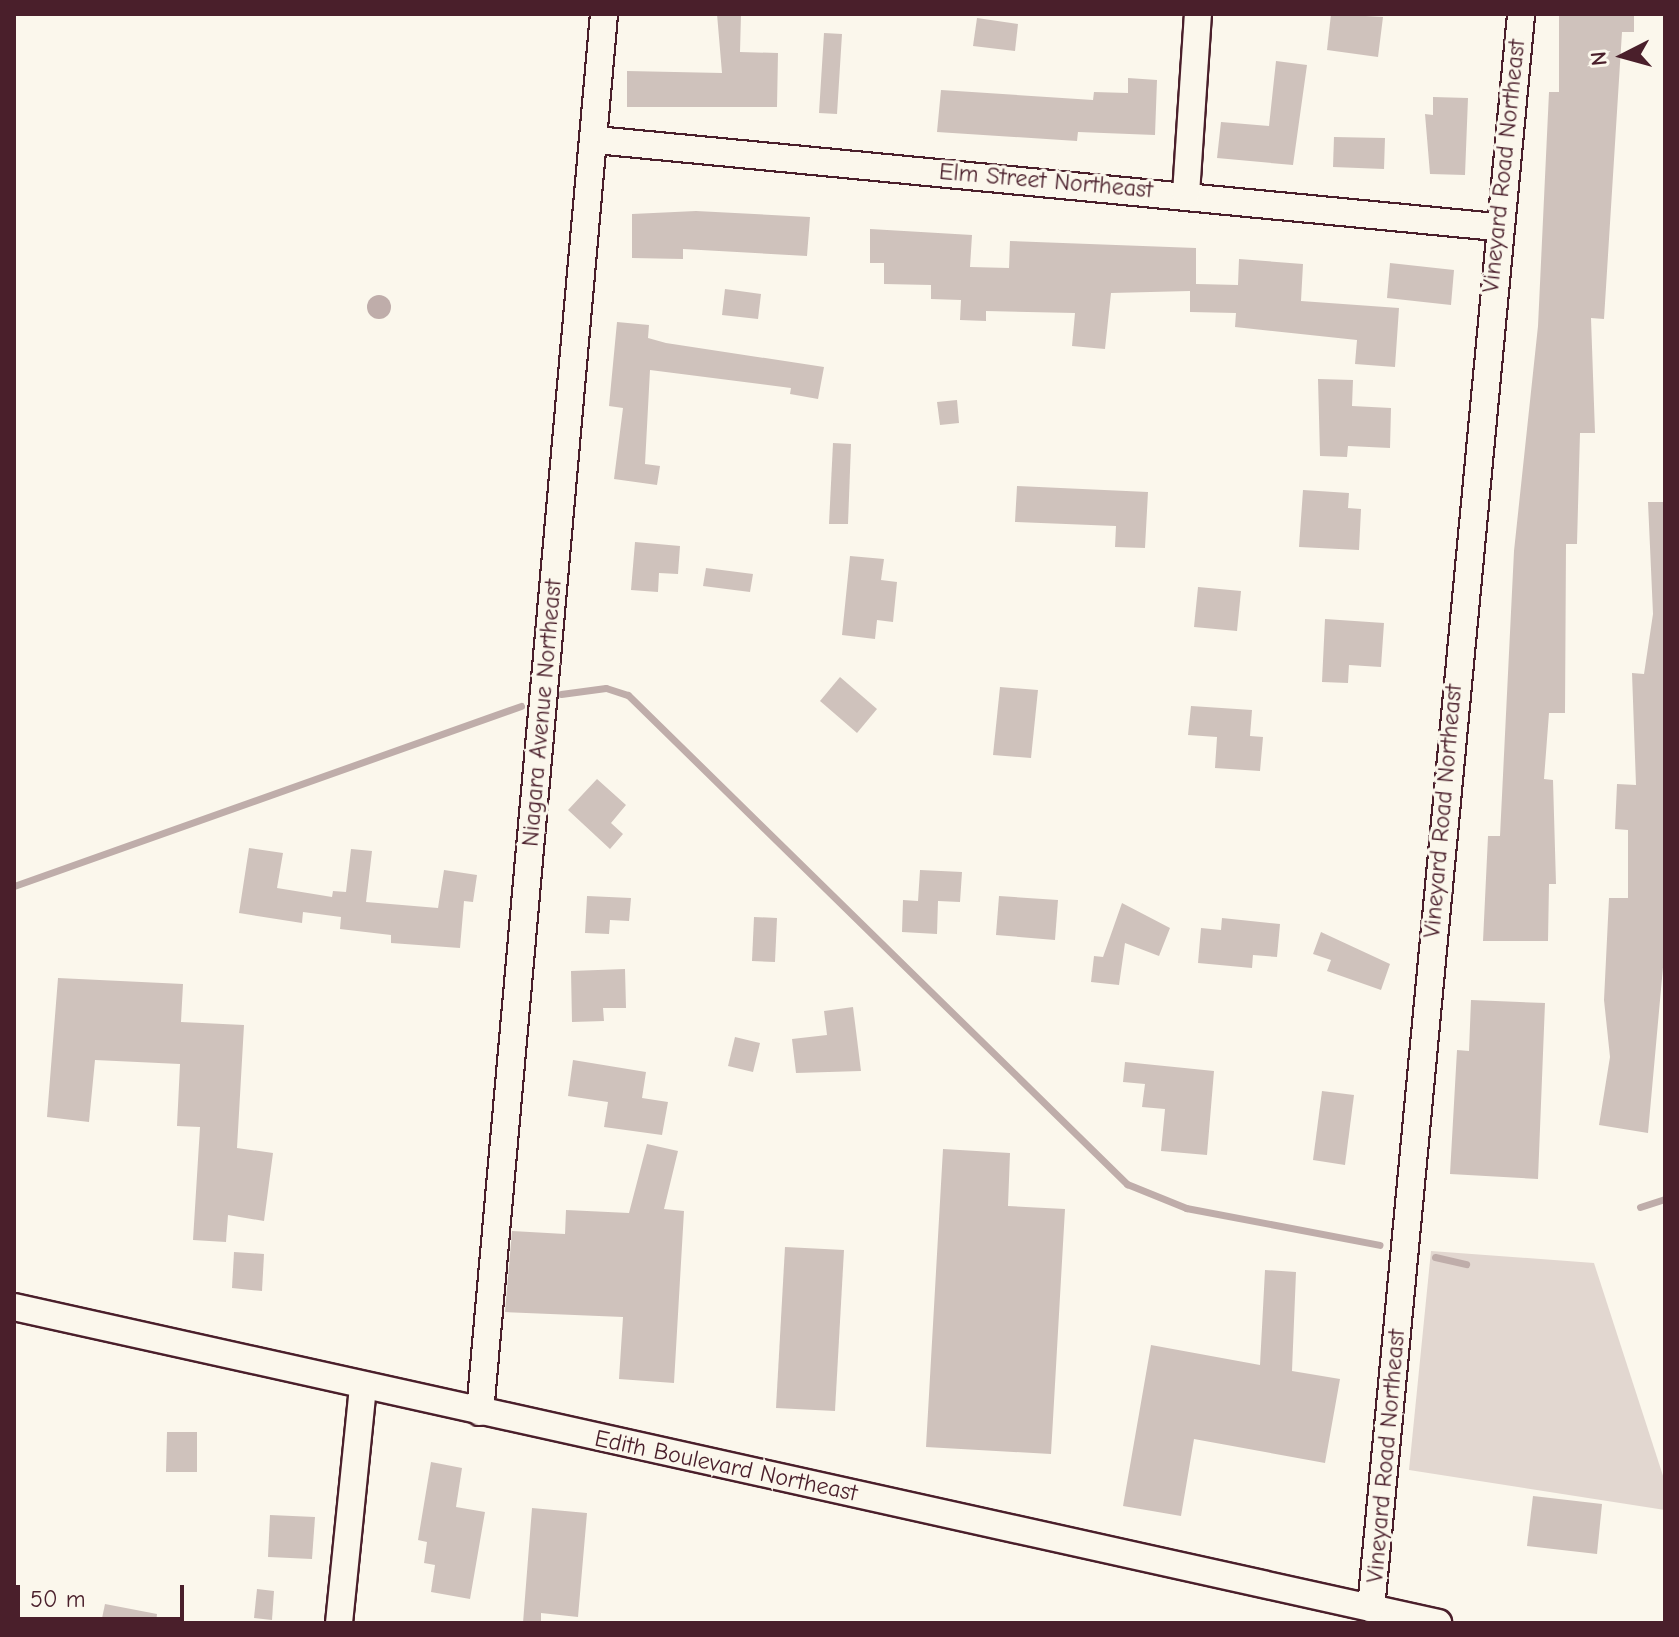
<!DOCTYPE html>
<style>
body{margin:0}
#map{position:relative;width:1679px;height:1637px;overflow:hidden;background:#fbf7ec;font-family:"Comic Neue",sans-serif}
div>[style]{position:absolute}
.green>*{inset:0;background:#e2d7d0}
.water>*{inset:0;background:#bfadaa}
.round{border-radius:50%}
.stream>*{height:7px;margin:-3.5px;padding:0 3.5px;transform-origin:3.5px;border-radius:3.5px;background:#bfadaa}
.building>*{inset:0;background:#cfc2bc}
.roads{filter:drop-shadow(2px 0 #4a1f2b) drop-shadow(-2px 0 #4a1f2b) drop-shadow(0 2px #4a1f2b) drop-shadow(0 -2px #4a1f2b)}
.minor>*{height:26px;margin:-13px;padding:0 13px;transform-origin:13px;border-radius:13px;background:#fbf7ec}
span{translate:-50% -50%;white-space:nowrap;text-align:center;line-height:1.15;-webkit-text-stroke:7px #fbf7ec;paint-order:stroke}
.street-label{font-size:24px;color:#4a1f2b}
.frame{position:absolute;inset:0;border:16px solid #4a1f2b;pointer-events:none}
.north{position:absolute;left:1583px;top:16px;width:80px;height:80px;-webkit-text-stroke:6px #fbf7ec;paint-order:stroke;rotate:264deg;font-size:22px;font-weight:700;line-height:32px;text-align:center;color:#4a1f2b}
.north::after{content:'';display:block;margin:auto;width:28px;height:36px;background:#4a1f2b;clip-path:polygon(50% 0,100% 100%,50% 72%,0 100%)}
.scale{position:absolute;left:16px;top:1585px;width:168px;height:36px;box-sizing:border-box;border:4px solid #4a1f2b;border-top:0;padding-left:10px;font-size:24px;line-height:28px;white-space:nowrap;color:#4a1f2b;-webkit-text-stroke:6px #fbf7ec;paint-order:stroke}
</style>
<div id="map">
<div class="green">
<div style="clip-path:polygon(1431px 1251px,1594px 1263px,1665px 1482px,1665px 1510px,1409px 1470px)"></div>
</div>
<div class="water">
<div class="round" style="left:367px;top:295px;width:24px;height:24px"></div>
</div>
<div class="stream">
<div style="left:561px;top:694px;width:45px;rotate:-7.6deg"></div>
<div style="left:606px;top:688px;width:23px;rotate:18deg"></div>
<div style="left:628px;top:695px;width:699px;rotate:44.42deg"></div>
<div style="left:1127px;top:1184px;width:64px;rotate:22.1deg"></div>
<div style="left:1186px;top:1208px;width:197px;rotate:10.8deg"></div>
<div style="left:14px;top:886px;width:538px;rotate:-19.55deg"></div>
<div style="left:1640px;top:1207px;width:26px;rotate:-18deg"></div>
<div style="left:1435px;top:1257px;width:32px;rotate:13deg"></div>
</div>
<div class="building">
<div style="clip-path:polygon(717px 14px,741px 14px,740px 52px,778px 53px,777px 107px,627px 107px,627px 71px,722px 73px)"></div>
<div style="clip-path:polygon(1331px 14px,1383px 17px,1378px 57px,1327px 50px)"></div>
<div style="clip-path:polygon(1559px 14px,1634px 14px,1634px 32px,1622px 32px,1604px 319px,1591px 318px,1595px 433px,1580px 433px,1577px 544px,1566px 544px,1565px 713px,1549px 713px,1544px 779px,1553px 780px,1556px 884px,1549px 884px,1548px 941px,1483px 941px,1488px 836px,1500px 836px,1514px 551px,1538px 326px,1549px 92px,1559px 92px)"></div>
<div style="clip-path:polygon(977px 18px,1018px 24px,1015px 51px,973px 46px)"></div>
<div style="clip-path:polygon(824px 33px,842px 34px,837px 114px,819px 113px)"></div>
<div style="clip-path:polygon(1276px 61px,1307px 65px,1293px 165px,1217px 158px,1221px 122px,1269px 126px)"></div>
<div style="clip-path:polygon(1128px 78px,1157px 80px,1155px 135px,1078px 132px,1077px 141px,937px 132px,941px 90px,1093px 100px,1094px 92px,1128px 93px)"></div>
<div style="clip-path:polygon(1433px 97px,1468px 98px,1465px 175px,1430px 174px,1425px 114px,1433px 115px)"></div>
<div style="clip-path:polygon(1334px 137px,1385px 138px,1384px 169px,1333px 167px)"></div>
<div style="clip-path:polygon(696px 211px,810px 217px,807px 256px,683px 249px,683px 259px,632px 258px,632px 214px)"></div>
<div style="clip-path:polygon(870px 229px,972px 235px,970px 267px,1009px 268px,1010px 241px,1196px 248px,1196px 284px,1238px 285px,1239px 259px,1303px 264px,1301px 301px,1399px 308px,1395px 367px,1355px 364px,1357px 340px,1235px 327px,1236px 313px,1190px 312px,1190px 291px,1111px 293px,1105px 349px,1072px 346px,1075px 313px,986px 311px,986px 321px,960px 320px,961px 300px,931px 299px,931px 285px,884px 284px,884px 263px,870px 263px)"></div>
<div style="clip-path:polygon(1390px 263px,1454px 270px,1451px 305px,1387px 298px)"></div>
<div style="clip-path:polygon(725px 289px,761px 294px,758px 319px,722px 315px)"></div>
<div style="clip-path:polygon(617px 322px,649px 325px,648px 338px,666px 343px,824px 367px,818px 399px,790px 394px,791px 388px,650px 370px,645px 464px,660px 466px,657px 485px,614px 479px,623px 408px,609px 406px)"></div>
<div style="clip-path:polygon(1318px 379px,1353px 380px,1352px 406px,1391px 408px,1390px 448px,1348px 446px,1347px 457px,1320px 456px)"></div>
<div style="clip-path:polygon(957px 400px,959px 423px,940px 425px,937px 402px)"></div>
<div style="clip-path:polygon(833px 443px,851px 444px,848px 524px,829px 524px)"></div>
<div style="clip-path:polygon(1017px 486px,1148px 492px,1145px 548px,1115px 547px,1116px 526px,1015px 522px)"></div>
<div style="clip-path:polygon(1303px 490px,1349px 493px,1348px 508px,1361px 509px,1359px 550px,1299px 547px)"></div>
<div style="clip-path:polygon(1648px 502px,1665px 502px,1665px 945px,1648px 1133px,1599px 1125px,1610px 1057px,1604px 1000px,1609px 898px,1628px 898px,1628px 830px,1615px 829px,1617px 784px,1636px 785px,1632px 673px,1644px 674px,1653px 614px)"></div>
<div style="clip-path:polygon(635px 542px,680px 546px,678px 574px,659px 573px,658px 592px,631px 590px)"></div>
<div style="clip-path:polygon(850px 556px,884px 559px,881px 580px,897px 582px,893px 622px,877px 620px,875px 639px,842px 635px)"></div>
<div style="clip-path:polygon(706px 568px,753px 574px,750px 592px,703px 586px)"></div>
<div style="clip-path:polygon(1198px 587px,1241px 591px,1237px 631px,1194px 627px)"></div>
<div style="clip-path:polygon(1325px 619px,1384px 623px,1381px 667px,1349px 665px,1348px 683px,1322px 682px)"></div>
<div style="clip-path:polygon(840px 677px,877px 709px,857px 733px,820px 701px)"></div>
<div style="clip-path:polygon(1000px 687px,1038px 690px,1031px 758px,993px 755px)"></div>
<div style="clip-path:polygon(1191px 706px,1252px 710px,1250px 736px,1263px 737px,1260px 771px,1215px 768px,1217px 737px,1188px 735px)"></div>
<div style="clip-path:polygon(597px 779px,626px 805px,611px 823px,623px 834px,610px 849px,568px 810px)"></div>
<div style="clip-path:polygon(249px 848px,283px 853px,277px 888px,332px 897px,333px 891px,346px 892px,351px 849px,372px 851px,366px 902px,438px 908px,444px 870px,477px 875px,473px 902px,464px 901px,460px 948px,391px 943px,391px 935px,340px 929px,341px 917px,303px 912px,302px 923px,239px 913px)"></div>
<div style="clip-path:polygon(920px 870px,962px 872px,960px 902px,938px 901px,937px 934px,902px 932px,903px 900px,918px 901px)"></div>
<div style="clip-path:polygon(587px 896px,631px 898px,629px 921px,610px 920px,609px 934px,585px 933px)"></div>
<div style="clip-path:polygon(999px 896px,1058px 900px,1055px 940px,996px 935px)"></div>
<div style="clip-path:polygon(1122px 903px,1170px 928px,1159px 956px,1125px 943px,1119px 985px,1091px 982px,1094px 956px,1103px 957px)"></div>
<div style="clip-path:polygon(754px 917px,777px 918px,775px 962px,752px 961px)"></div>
<div style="clip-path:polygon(1222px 918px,1280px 924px,1277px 957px,1253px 955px,1252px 968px,1198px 963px,1201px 928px,1221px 930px)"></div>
<div style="clip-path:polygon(1321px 932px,1390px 964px,1381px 990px,1327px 971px,1331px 960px,1313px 954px)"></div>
<div style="clip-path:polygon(625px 969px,626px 1008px,603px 1008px,604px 1021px,572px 1022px,571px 971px)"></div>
<div style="clip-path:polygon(58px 978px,183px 984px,181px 1022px,244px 1025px,237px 1148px,273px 1153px,264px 1221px,228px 1215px,226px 1242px,193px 1240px,200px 1127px,177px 1126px,180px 1064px,95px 1060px,89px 1122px,47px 1117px)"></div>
<div style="clip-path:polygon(1471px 1000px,1545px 1003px,1538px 1179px,1450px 1174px,1457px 1050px,1469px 1051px)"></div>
<div style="clip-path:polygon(853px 1007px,861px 1071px,796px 1073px,792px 1039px,827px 1035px,824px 1011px)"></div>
<div style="clip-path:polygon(735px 1037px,760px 1043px,753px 1072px,728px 1066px)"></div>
<div style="clip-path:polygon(573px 1060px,646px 1072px,642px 1098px,668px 1102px,662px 1135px,604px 1127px,608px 1102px,568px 1096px)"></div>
<div style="clip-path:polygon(1125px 1062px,1214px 1071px,1207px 1155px,1161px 1151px,1165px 1109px,1142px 1107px,1145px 1084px,1123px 1082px)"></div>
<div style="clip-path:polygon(1322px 1091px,1354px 1095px,1345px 1165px,1313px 1160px)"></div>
<div style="clip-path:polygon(647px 1144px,678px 1151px,664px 1209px,684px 1211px,674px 1383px,619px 1379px,623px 1317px,505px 1312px,512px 1231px,565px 1234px,566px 1210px,629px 1213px)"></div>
<div style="clip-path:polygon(943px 1149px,1010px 1153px,1008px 1206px,1065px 1209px,1051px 1454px,926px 1447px)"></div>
<div style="clip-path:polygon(785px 1247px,844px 1250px,835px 1411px,776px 1408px)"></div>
<div style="clip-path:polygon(234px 1252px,264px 1254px,262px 1291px,232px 1288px)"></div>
<div style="clip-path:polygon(1265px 1270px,1296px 1272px,1292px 1371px,1340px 1379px,1325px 1463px,1194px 1439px,1181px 1516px,1123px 1506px,1151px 1345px,1260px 1365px)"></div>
<div style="clip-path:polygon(167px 1432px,197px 1432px,197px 1472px,166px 1472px)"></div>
<div style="clip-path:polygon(431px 1462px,462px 1468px,456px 1507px,485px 1512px,470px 1599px,431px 1592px,435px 1565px,424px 1563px,427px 1542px,418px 1540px)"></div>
<div style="clip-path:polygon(1533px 1496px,1602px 1504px,1597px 1554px,1527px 1546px)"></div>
<div style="clip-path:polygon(532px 1508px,587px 1513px,578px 1617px,541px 1613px,541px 1623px,523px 1623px)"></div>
<div style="clip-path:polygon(270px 1515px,315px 1517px,312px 1559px,268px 1557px)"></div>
<div style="clip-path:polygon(257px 1589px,274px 1591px,272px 1620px,254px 1618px)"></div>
<div style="clip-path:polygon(105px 1604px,157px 1614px,156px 1623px,101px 1623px)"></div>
</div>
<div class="roads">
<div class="minor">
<div style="left:596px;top:140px;width:904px;rotate:5.52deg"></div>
<div style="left:1186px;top:194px;width:180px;rotate:-86.2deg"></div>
<div style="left:14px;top:1307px;width:1459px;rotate:12.51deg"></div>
<div style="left:480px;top:1412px;width:1403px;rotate:-84.93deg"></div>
<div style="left:1371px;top:1608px;width:1601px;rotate:-84.62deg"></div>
<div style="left:339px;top:1623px;width:239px;rotate:-84.2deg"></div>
</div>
</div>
<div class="street-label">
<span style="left:1504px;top:166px;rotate:-84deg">Vineyard Road Northeast</span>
<span style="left:1046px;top:181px;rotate:5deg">Elm Street Northeast</span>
<span style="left:542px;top:713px;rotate:-85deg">Niagara Avenue Northeast</span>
<span style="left:1443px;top:811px;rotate:-85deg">Vineyard Road Northeast</span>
<span style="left:1386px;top:1456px;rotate:-85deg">Vineyard Road Northeast</span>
<span style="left:726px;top:1466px;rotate:12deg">Edith Boulevard Northeast</span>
</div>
<div class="frame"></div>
<div class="north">N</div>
<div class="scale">50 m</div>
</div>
